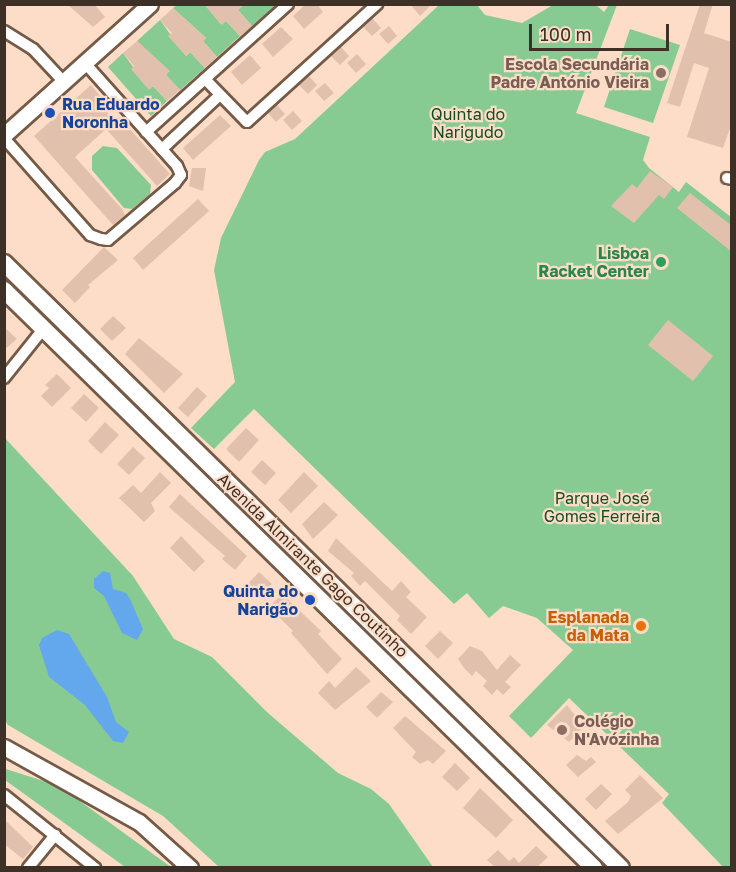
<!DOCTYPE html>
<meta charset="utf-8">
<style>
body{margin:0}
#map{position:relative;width:736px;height:872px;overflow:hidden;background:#fdddc7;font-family:"Golos Text",sans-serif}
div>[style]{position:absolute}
.green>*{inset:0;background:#87cb92}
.water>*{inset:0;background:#63a7ed}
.building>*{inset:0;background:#e1c1ad}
.roads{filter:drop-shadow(2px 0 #755a46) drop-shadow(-2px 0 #755a46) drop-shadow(0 2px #755a46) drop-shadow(0 -2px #755a46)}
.street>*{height:10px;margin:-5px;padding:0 5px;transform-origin:5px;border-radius:5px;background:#fff}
.secondary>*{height:15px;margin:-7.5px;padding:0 7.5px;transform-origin:7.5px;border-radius:7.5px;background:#fff}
.primary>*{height:16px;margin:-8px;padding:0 8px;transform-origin:8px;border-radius:8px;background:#fff}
.dots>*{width:16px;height:16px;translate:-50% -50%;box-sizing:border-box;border:3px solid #fdddc7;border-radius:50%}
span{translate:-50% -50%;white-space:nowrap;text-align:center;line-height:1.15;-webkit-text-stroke:4.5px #fdddc7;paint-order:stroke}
.education-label{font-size:16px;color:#785e54;font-weight:700}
.right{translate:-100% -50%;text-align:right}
.left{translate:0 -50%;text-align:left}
.transit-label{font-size:16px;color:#164399;font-weight:700}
.park-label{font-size:16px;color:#124d22}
.leisure-label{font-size:16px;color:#27864d;font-weight:700}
.street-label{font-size:16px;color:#3c3027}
.food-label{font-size:16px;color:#c56008;font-weight:700}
.frame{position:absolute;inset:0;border:6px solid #3c3027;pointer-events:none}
.scale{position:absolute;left:529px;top:24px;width:140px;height:27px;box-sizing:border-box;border:3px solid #3c3027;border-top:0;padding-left:8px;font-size:18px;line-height:21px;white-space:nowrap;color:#3c3027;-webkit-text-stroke:4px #fdddc7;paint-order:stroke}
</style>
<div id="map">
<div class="green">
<div style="clip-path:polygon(177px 5px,205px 5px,221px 24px,226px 21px,240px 36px,217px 57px,203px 41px,206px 38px,173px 8px)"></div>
<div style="clip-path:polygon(239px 5px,276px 5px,252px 26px,238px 10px)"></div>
<div style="clip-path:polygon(439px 5px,477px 5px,485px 15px,522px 23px,553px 5px,596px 5px,604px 12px,609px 5px,617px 5px,576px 113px,650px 137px,643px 160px,649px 168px,679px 192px,686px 182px,731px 217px,731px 867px,723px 867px,662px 803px,669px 794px,569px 698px,531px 738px,509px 716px,573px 650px,537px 618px,503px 606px,489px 618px,467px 593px,454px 604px,254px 409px,214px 449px,191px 428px,235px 382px,214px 270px,221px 238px,259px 160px,265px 152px,295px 139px)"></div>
<div style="clip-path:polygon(160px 20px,186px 56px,190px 52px,205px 68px,180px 90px,166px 75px,169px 71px,137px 41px)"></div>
<div style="clip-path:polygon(630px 29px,680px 45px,653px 123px,604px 107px)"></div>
<div style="clip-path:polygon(123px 53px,149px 89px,153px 86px,167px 101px,151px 116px,108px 67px)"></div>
<div style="clip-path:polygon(103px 146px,117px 148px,151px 185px,150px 194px,132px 209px,124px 208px,92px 170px,92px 156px)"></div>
<div style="clip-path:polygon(4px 273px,295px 557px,293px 559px,5px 281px)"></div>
<div style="clip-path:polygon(4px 437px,133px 576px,174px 639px,212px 657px,268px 713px,338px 773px,371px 789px,389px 804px,433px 867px,219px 867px,163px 816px,8px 725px,4px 719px)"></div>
<div style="clip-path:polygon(372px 638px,382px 643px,612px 867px,604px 867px)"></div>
<div style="clip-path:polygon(6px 769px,59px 786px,171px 867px,125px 867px,5px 780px)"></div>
</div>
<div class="water">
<div style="clip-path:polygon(103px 571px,110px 573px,113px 589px,126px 593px,130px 599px,143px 629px,137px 640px,122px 633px,104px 596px,94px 588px,94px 579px)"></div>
<div style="clip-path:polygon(57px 630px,69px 634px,107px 697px,116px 722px,129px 732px,123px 743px,113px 741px,85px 705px,49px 677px,39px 645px,42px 638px)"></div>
</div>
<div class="building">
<div style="clip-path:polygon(67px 4px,94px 4px,105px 17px,93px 27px)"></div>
<div style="clip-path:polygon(204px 4px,245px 4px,238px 10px,252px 26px,240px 36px,226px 21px,222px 25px)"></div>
<div style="clip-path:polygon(306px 4px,317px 4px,323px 12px,304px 29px,293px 16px)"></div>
<div style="clip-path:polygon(410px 4px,432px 4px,420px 16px)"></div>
<div style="clip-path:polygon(700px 4px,713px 4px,704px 33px,732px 42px,732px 123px,723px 148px,687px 137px,709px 68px,694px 63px,680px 107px,667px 103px)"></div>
<div style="clip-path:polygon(173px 8px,206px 38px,203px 41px,217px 57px,205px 68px,190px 52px,186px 56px,168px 36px,172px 33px,160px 20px)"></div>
<div style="clip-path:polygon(372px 18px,381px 28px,372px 36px,363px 27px)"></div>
<div style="clip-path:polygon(389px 26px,397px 36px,388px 44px,379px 34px)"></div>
<div style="clip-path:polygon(281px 27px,293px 39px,273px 57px,262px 44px)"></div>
<div style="clip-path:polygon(137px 41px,170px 71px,166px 75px,180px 90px,167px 101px,153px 86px,149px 90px,131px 69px,134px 66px,123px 53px)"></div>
<div style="clip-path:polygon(341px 47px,349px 56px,340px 65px,331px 56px)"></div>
<div style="clip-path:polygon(357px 54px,366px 64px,356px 73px,347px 63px)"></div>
<div style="clip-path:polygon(250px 55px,261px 68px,242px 85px,231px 72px)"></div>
<div style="clip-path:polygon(309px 76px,317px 85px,308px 94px,299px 85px)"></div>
<div style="clip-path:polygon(325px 83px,334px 93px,324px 101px,315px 91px)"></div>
<div style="clip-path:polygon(91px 85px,101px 97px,98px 102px,115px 121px,119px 117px,170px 174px,157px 186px,106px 129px,75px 157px,122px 209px,125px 215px,113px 225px,34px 136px)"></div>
<div style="clip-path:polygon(277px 105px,285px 114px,276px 122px,268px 113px)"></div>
<div style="clip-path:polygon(293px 111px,302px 121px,292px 130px,283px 120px)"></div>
<div style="clip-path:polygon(220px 115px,231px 126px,193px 160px,183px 148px)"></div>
<div style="clip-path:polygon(192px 168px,206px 168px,203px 191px,189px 186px)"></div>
<div style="clip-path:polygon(650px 171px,673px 187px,664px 199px,659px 195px,634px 223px,611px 206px,632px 184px,637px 188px)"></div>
<div style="clip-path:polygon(690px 193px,732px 226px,732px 252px,677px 208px)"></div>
<div style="clip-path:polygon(198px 199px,209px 211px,143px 270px,133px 258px)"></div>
<div style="clip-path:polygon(104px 247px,118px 260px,88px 285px,90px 287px,75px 303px,62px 290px)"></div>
<div style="clip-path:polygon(113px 316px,126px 328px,112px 341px,100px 329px)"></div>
<div style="clip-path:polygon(668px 320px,713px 356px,693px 381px,648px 345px)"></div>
<div style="clip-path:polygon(4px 327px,17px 339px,4px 350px)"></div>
<div style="clip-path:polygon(139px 338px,183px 374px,164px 393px,125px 354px)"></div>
<div style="clip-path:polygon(57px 374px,71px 388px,52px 407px,41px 396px,49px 388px,45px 385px)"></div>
<div style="clip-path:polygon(197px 387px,207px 396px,188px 417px,178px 408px)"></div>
<div style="clip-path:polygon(84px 394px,99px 408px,86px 422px,71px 408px)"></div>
<div style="clip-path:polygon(105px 422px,119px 435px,101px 454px,88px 441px)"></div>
<div style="clip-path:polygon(246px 428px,259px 440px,239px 462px,226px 449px)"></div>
<div style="clip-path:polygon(133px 447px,145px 458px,129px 475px,117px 464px)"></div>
<div style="clip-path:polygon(262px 460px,276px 473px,265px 485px,251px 472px)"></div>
<div style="clip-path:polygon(160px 472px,171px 483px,151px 503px,155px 511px,144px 522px,119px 498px,133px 485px,141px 493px)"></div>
<div style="clip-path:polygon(304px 472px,318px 486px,291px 513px,278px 500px)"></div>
<div style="clip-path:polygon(180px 494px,247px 556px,235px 570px,222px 559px,225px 556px,169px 507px)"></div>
<div style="clip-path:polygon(324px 502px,338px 515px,313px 539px,302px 524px)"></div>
<div style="clip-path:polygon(181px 536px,205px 561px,194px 572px,170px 548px)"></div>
<div style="clip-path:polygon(336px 538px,392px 591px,401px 581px,411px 592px,406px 597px,427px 617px,411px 634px,397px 620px,400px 616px,365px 581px,360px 586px,351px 576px,354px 573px,328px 551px)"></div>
<div style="clip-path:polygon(259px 572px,272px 584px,260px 597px,247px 585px)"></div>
<div style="clip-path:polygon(282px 594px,321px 631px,318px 634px,342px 659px,327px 674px,291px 633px,293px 631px,276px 614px,272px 618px,265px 611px)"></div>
<div style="clip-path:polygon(440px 631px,453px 643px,438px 659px,425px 646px)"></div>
<div style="clip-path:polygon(470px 646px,482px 651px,497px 670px,510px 655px,521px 665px,505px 682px,511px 687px,503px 695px,497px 689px,492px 695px,483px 686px,487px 681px,476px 671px,472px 676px,464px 668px,458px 659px)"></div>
<div style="clip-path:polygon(356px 667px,371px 681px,335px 710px,318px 693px,329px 681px,335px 688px)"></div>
<div style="clip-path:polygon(381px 692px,393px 702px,377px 718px,366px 707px)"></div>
<div style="clip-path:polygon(567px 705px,584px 727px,569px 742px,547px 725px)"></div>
<div style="clip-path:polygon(405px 716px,446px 751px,433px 764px,428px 760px,420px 764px,412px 757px,416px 752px,393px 728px)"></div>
<div style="clip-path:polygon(577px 755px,586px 761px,591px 757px,596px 762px,578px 777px,566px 765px)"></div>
<div style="clip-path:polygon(455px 763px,470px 778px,457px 791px,442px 777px)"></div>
<div style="clip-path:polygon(640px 775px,663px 798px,618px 834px,605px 821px,628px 802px,631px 796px,625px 790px)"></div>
<div style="clip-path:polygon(601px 784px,612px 794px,596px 810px,585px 799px)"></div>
<div style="clip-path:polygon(480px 788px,513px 820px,496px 838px,463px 808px)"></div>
<div style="clip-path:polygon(4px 819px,33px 847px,23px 859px,4px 844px)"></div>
<div style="clip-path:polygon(536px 846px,548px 857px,537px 867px,495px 867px,487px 860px,498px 850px,509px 861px,514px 857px,519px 863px)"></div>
</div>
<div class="roads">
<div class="street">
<div style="left:4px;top:31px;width:34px;rotate:32deg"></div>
<div style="left:33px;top:49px;width:45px;rotate:46.8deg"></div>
<div style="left:205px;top:79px;width:60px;rotate:45.7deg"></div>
<div style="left:247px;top:122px;width:176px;rotate:-42.2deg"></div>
<div style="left:146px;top:132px;width:191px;rotate:-42deg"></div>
<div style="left:4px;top:138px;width:130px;rotate:48.4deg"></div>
<div style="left:90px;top:235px;width:12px;rotate:20deg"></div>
<div style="left:101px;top:239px;width:7px;rotate:8deg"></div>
<div style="left:108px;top:240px;width:88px;rotate:-40.4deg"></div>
<div style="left:175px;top:183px;width:10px;rotate:-53deg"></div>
<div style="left:181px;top:175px;width:10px;rotate:-114deg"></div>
<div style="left:177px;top:166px;width:138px;rotate:-131.8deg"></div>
<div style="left:162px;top:149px;width:79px;rotate:-43deg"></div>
<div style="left:727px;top:178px;width:5px;rotate:11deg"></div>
<div style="left:4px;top:378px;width:64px;rotate:-51.3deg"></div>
<div style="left:4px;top:795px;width:117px;rotate:38.7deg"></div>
<div style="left:28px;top:868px;width:43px;rotate:-50.7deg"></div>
</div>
<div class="secondary">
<div style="left:4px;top:135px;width:196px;rotate:-41.9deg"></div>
<div style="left:4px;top:747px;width:154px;rotate:29.1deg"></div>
<div style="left:139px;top:822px;width:69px;rotate:42deg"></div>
</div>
<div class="primary">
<div style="left:4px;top:263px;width:864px;rotate:44.44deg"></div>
<div style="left:4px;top:290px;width:826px;rotate:44.41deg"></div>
</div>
</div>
<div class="dots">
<div style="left:661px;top:73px;background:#8d6e63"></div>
<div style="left:50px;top:113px;background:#1a4fb4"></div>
<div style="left:661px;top:262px;background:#2e9e5b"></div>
<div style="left:310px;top:600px;background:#1a4fb4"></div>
<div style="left:641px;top:626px;background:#e8710a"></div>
<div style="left:562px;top:730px;background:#8d6e63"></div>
</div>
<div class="education-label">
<span class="right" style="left:649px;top:73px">Escola Secundária<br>Padre António Vieira</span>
<span class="left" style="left:574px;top:730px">Colégio<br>N'Avózinha</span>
</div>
<div class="transit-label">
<span class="left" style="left:62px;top:113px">Rua Eduardo<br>Noronha</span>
<span class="right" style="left:298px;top:600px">Quinta do<br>Narigão</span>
</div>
<div class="park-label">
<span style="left:468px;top:123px">Quinta do<br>Narigudo</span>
<span style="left:602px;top:507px">Parque José<br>Gomes Ferreira</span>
</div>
<div class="leisure-label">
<span class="right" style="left:649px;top:262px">Lisboa<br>Racket Center</span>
</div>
<div class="street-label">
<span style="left:313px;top:565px;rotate:44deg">Avenida Almirante Gago Coutinho</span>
</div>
<div class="food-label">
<span class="right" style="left:629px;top:626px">Esplanada<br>da Mata</span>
</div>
<div class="frame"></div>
<div class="scale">100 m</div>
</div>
